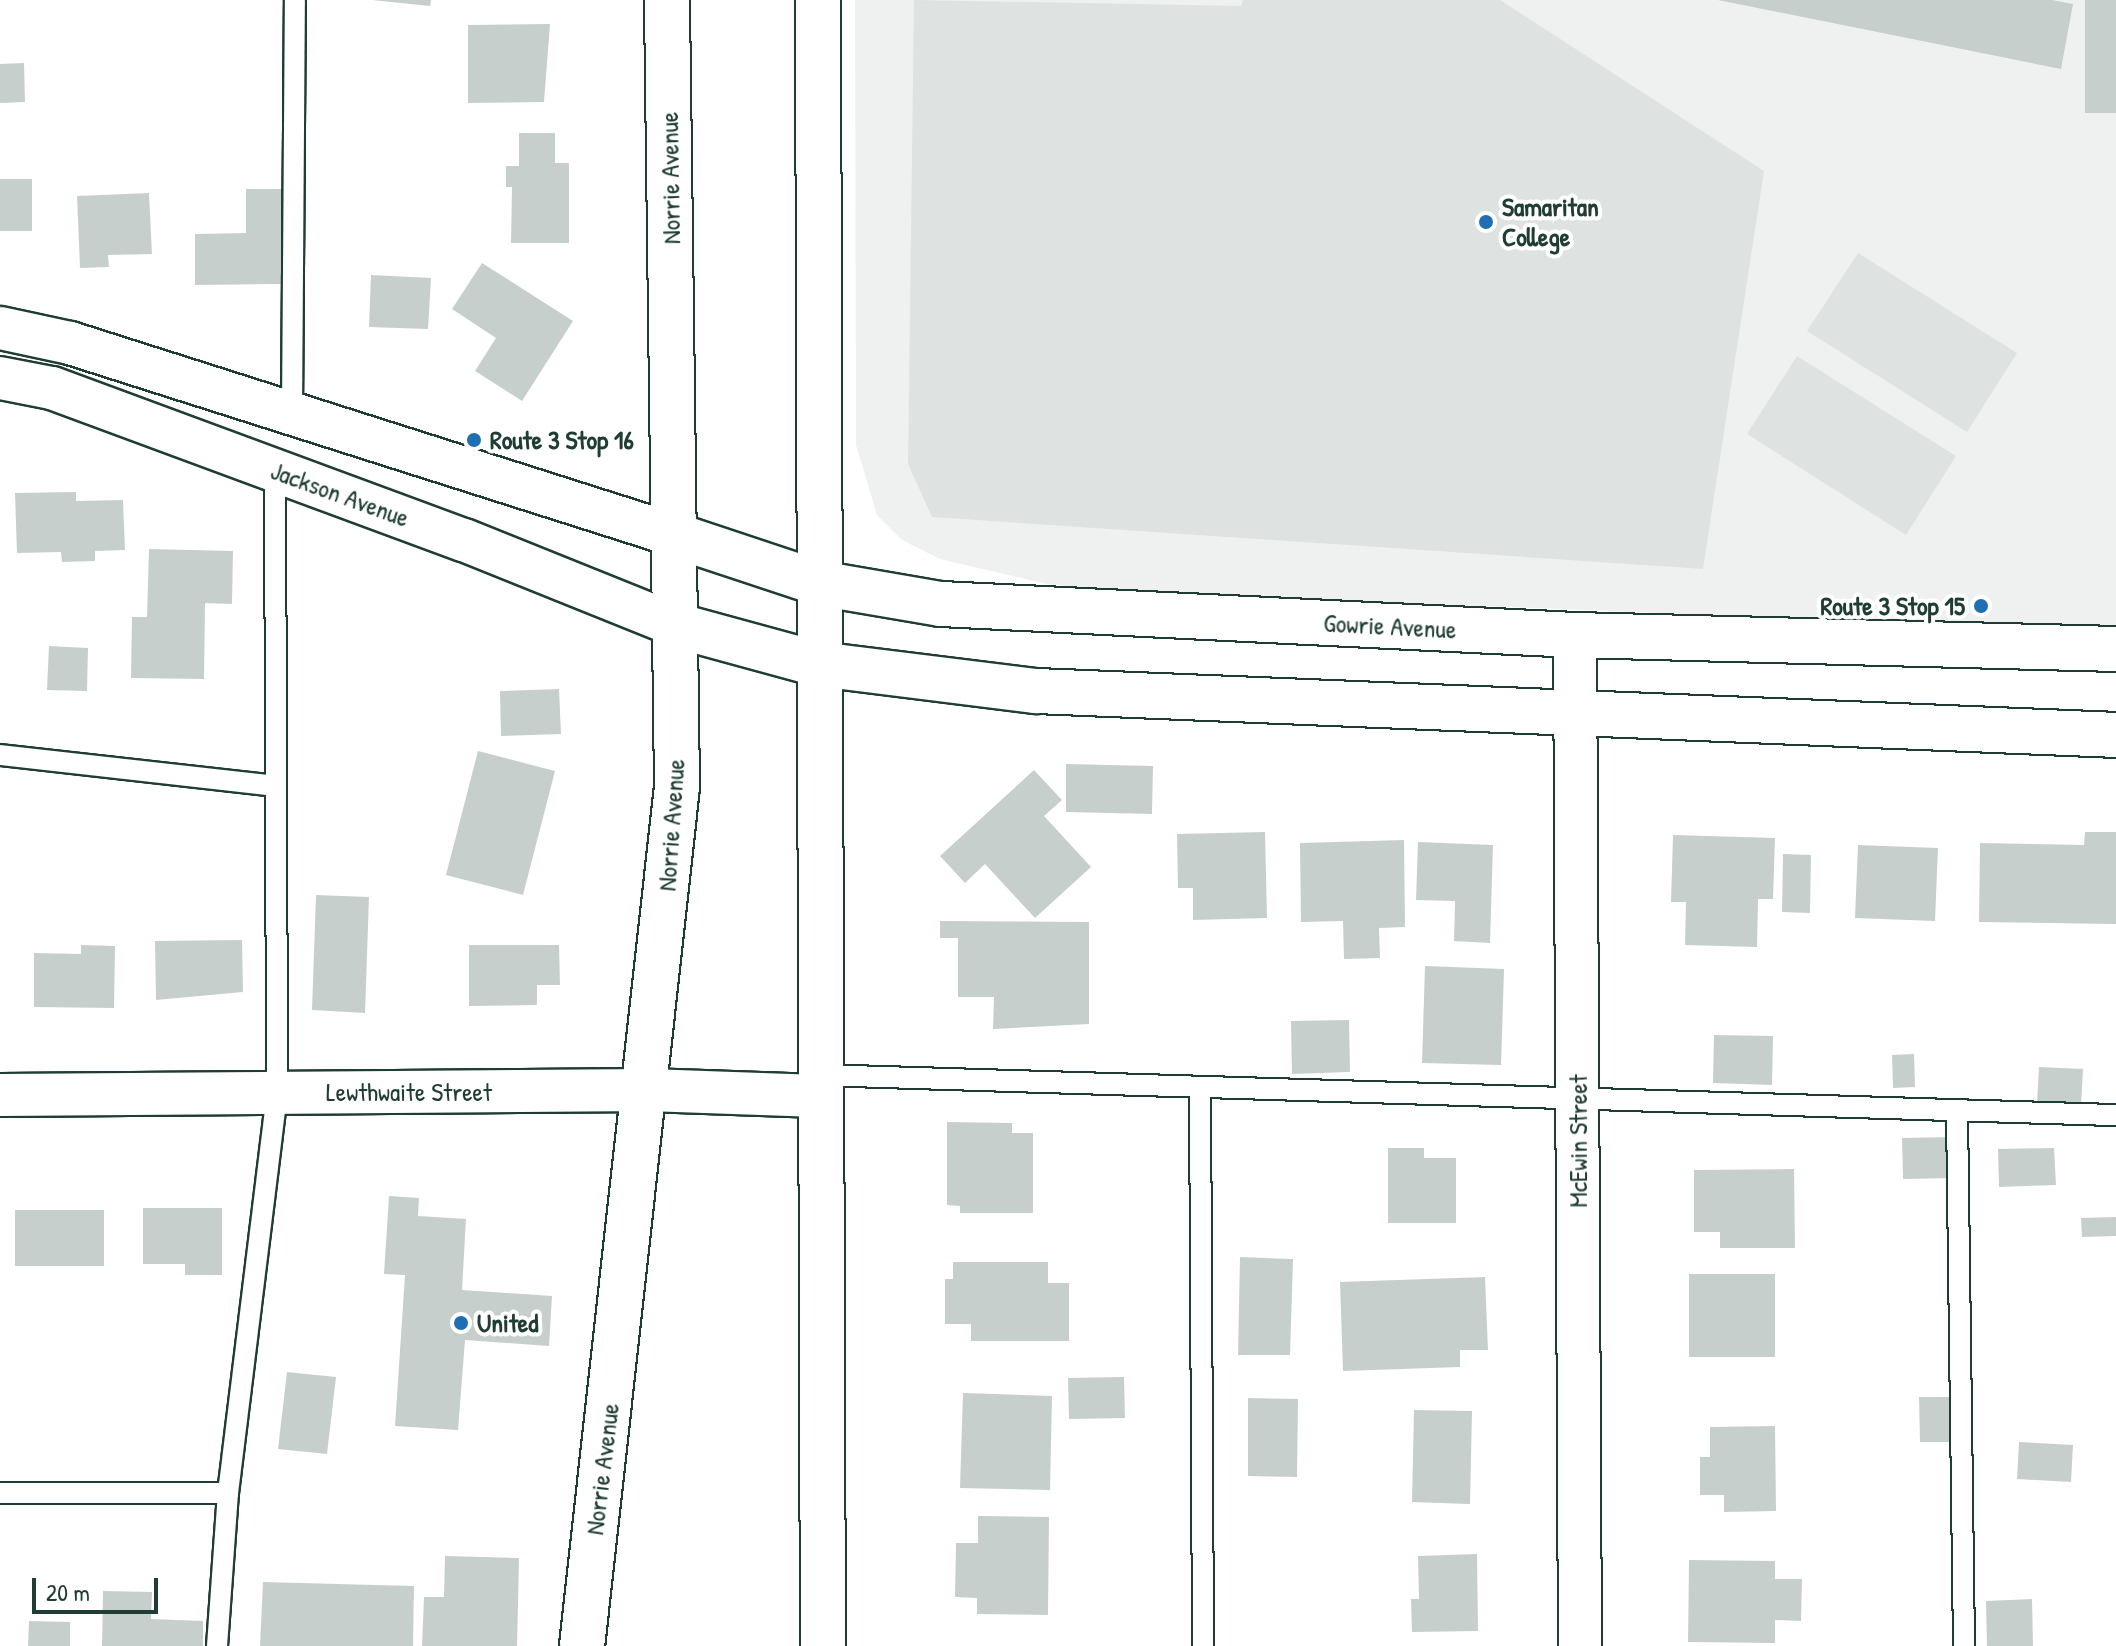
<!DOCTYPE html>
<style>
body{margin:0}
#map{position:relative;width:2116px;height:1646px;overflow:hidden;background:#fff;font-family:"Patrick Hand",sans-serif}
div>[style]{position:absolute}
.built>*{inset:0;background:#eef1f0}
.green>*{inset:0;background:#dee3e2}
.building>*{inset:0;background:#c7cfcc}
.roads{filter:drop-shadow(2px 0 #1f3d34) drop-shadow(-2px 0 #1f3d34) drop-shadow(0 2px #1f3d34) drop-shadow(0 -2px #1f3d34)}
.service>*{height:20px;margin:-10px;padding:0 10px;transform-origin:10px;border-radius:10px;background:#fff}
.minor>*{height:42px;margin:-21px;padding:0 21px;transform-origin:21px;border-radius:21px;background:#fff}
.tertiary>*{height:44px;margin:-22px;padding:0 22px;transform-origin:22px;border-radius:22px;background:#fff}
.secondary>*{height:44px;margin:-22px;padding:0 22px;transform-origin:22px;border-radius:22px;background:#fff}
.dots>*{width:22px;height:22px;translate:-50% -50%;box-sizing:border-box;border:4px solid #fff;border-radius:50%}
span{translate:-50% -50%;white-space:nowrap;text-align:center;line-height:1.15;-webkit-text-stroke:8px #fff;paint-order:stroke}
.street-label{font-size:26px;color:#1f3d34}
.poi-label{font-size:26px;color:#1f3d34;font-weight:700}
.left{translate:0 -50%;text-align:left}
.right{translate:-100% -50%;text-align:right}
.scale{position:absolute;left:32px;top:1578px;width:126px;height:36px;box-sizing:border-box;border:4px solid #1f3d34;border-top:0;padding-left:10px;font-size:24px;line-height:28px;white-space:nowrap;color:#1f3d34;-webkit-text-stroke:6px #fff;paint-order:stroke}
</style>
<div id="map">
<div class="built">
<div style="clip-path:polygon(855px 0,2116px 0,2116px 631px,1106px 591px,1047px 584px,940px 559px,902px 540px,877px 515px,856px 445px)"></div>
</div>
<div class="green">
<div style="clip-path:polygon(914px 0,1241px 6px,1243px 0,1500px 0,1764px 171px,1703px 569px,932px 517px,908px 464px)"></div>
<div style="clip-path:polygon(1858px 253px,2017px 353px,1967px 432px,1807px 331px)"></div>
<div style="clip-path:polygon(1797px 356px,1956px 456px,1906px 535px,1747px 434px)"></div>
</div>
<div class="building">
<div style="clip-path:polygon(372px 0,431px 0,430px 6px)"></div>
<div style="clip-path:polygon(1718px 0,2052px 0,2073px 4px,2061px 69px)"></div>
<div style="clip-path:polygon(2085px 0,2116px 0,2116px 113px,2085px 113px)"></div>
<div style="clip-path:polygon(550px 24px,544px 102px,468px 103px,468px 25px)"></div>
<div style="clip-path:polygon(24px 63px,25px 102px,0 103px,0 64px)"></div>
<div style="clip-path:polygon(519px 133px,555px 133px,555px 163px,569px 163px,569px 243px,511px 243px,512px 187px,506px 187px,506px 166px,519px 166px)"></div>
<div style="clip-path:polygon(0 179px,32px 179px,32px 231px,0 231px)"></div>
<div style="clip-path:polygon(246px 189px,285px 189px,286px 284px,195px 285px,195px 234px,246px 233px)"></div>
<div style="clip-path:polygon(149px 193px,152px 254px,108px 255px,109px 267px,80px 268px,77px 196px)"></div>
<div style="clip-path:polygon(482px 263px,573px 321px,522px 401px,475px 371px,496px 338px,452px 309px)"></div>
<div style="clip-path:polygon(371px 275px,431px 278px,428px 329px,369px 327px)"></div>
<div style="clip-path:polygon(76px 492px,76px 501px,123px 500px,125px 550px,95px 551px,95px 561px,62px 562px,61px 552px,17px 553px,15px 493px)"></div>
<div style="clip-path:polygon(149px 549px,233px 551px,232px 604px,205px 603px,204px 679px,131px 678px,132px 617px,147px 617px)"></div>
<div style="clip-path:polygon(49px 646px,88px 648px,87px 691px,47px 690px)"></div>
<div style="clip-path:polygon(559px 689px,561px 734px,501px 736px,500px 691px)"></div>
<div style="clip-path:polygon(478px 751px,555px 771px,523px 895px,446px 875px)"></div>
<div style="clip-path:polygon(1066px 764px,1153px 766px,1152px 814px,1066px 812px)"></div>
<div style="clip-path:polygon(1034px 770px,1062px 800px,1044px 816px,1091px 867px,1035px 918px,985px 864px,965px 883px,940px 856px)"></div>
<div style="clip-path:polygon(1265px 832px,1267px 918px,1193px 920px,1193px 888px,1178px 888px,1177px 834px)"></div>
<div style="clip-path:polygon(2085px 832px,2116px 832px,2116px 924px,1979px 922px,1980px 843px,2084px 845px)"></div>
<div style="clip-path:polygon(1673px 835px,1775px 838px,1773px 899px,1758px 899px,1757px 947px,1685px 945px,1686px 902px,1671px 902px)"></div>
<div style="clip-path:polygon(1404px 840px,1405px 927px,1379px 928px,1380px 958px,1344px 959px,1343px 921px,1301px 922px,1300px 843px)"></div>
<div style="clip-path:polygon(1418px 842px,1493px 845px,1490px 943px,1454px 941px,1455px 901px,1416px 900px)"></div>
<div style="clip-path:polygon(1858px 845px,1938px 848px,1935px 921px,1855px 918px)"></div>
<div style="clip-path:polygon(1783px 854px,1811px 855px,1810px 913px,1782px 912px)"></div>
<div style="clip-path:polygon(316px 895px,369px 897px,365px 1013px,312px 1010px)"></div>
<div style="clip-path:polygon(940px 921px,1089px 922px,1089px 1024px,993px 1029px,994px 997px,958px 997px,958px 938px,940px 938px)"></div>
<div style="clip-path:polygon(242px 940px,243px 992px,156px 1000px,155px 941px)"></div>
<div style="clip-path:polygon(81px 945px,115px 946px,114px 1008px,34px 1007px,34px 953px,81px 954px)"></div>
<div style="clip-path:polygon(469px 945px,559px 945px,560px 985px,537px 985px,537px 1005px,469px 1006px)"></div>
<div style="clip-path:polygon(1425px 966px,1504px 969px,1501px 1065px,1422px 1063px)"></div>
<div style="clip-path:polygon(1349px 1020px,1350px 1072px,1292px 1074px,1291px 1021px)"></div>
<div style="clip-path:polygon(1714px 1035px,1773px 1036px,1772px 1085px,1713px 1083px)"></div>
<div style="clip-path:polygon(1914px 1054px,1915px 1087px,1893px 1088px,1892px 1055px)"></div>
<div style="clip-path:polygon(2039px 1067px,2083px 1069px,2081px 1105px,2037px 1103px)"></div>
<div style="clip-path:polygon(947px 1122px,1012px 1123px,1012px 1133px,1033px 1133px,1033px 1213px,960px 1213px,960px 1206px,947px 1205px)"></div>
<div style="clip-path:polygon(1952px 1137px,1953px 1178px,1903px 1179px,1902px 1138px)"></div>
<div style="clip-path:polygon(1388px 1148px,1424px 1148px,1424px 1158px,1456px 1158px,1456px 1223px,1388px 1223px)"></div>
<div style="clip-path:polygon(2054px 1148px,2056px 1185px,1999px 1187px,1998px 1149px)"></div>
<div style="clip-path:polygon(1794px 1169px,1795px 1248px,1720px 1248px,1720px 1232px,1694px 1232px,1694px 1170px)"></div>
<div style="clip-path:polygon(389px 1196px,419px 1198px,418px 1216px,466px 1219px,462px 1290px,552px 1296px,549px 1346px,465px 1340px,458px 1430px,395px 1426px,405px 1275px,384px 1274px)"></div>
<div style="clip-path:polygon(143px 1208px,222px 1208px,222px 1275px,185px 1275px,185px 1264px,143px 1264px)"></div>
<div style="clip-path:polygon(15px 1210px,104px 1210px,104px 1266px,15px 1266px)"></div>
<div style="clip-path:polygon(2116px 1217px,2116px 1236px,2082px 1237px,2081px 1218px)"></div>
<div style="clip-path:polygon(1240px 1257px,1293px 1259px,1290px 1355px,1238px 1355px)"></div>
<div style="clip-path:polygon(953px 1262px,1048px 1262px,1048px 1283px,1069px 1283px,1069px 1341px,971px 1341px,971px 1324px,945px 1324px,945px 1279px,953px 1279px)"></div>
<div style="clip-path:polygon(1689px 1274px,1775px 1274px,1775px 1357px,1689px 1357px)"></div>
<div style="clip-path:polygon(1485px 1277px,1488px 1350px,1460px 1350px,1460px 1367px,1343px 1371px,1340px 1282px)"></div>
<div style="clip-path:polygon(287px 1372px,336px 1377px,327px 1454px,278px 1449px)"></div>
<div style="clip-path:polygon(1124px 1377px,1125px 1418px,1069px 1419px,1068px 1378px)"></div>
<div style="clip-path:polygon(963px 1393px,1052px 1396px,1050px 1490px,960px 1488px)"></div>
<div style="clip-path:polygon(1919px 1397px,1952px 1397px,1952px 1442px,1920px 1442px)"></div>
<div style="clip-path:polygon(1248px 1398px,1298px 1399px,1297px 1477px,1248px 1476px)"></div>
<div style="clip-path:polygon(1414px 1410px,1472px 1411px,1470px 1504px,1412px 1502px)"></div>
<div style="clip-path:polygon(1775px 1426px,1776px 1511px,1724px 1512px,1724px 1495px,1700px 1495px,1700px 1457px,1710px 1457px,1710px 1427px)"></div>
<div style="clip-path:polygon(2019px 1442px,2073px 1445px,2071px 1482px,2017px 1479px)"></div>
<div style="clip-path:polygon(978px 1516px,1049px 1517px,1048px 1615px,977px 1614px,977px 1598px,955px 1597px,956px 1543px,978px 1543px)"></div>
<div style="clip-path:polygon(1477px 1554px,1478px 1631px,1412px 1632px,1411px 1599px,1419px 1599px,1418px 1556px)"></div>
<div style="clip-path:polygon(445px 1556px,519px 1558px,517px 1646px,422px 1646px,424px 1597px,444px 1597px)"></div>
<div style="clip-path:polygon(1689px 1560px,1775px 1561px,1775px 1579px,1802px 1579px,1801px 1621px,1775px 1620px,1775px 1643px,1688px 1642px)"></div>
<div style="clip-path:polygon(263px 1582px,414px 1586px,413px 1646px,260px 1646px)"></div>
<div style="clip-path:polygon(103px 1591px,152px 1592px,151px 1619px,203px 1621px,203px 1646px,102px 1646px)"></div>
<div style="clip-path:polygon(2032px 1599px,2033px 1646px,1987px 1646px,1986px 1601px)"></div>
<div style="clip-path:polygon(29px 1621px,70px 1622px,70px 1646px,28px 1646px)"></div>
</div>
<div class="roads">
<div class="service">
<div style="left:292px;top:414px;width:414px;rotate:-89.6deg"></div>
<div style="left:0;top:755px;width:277px;rotate:6.4deg"></div>
<div style="left:818px;top:1075px;width:1299px;rotate:1.77deg"></div>
<div style="left:1200px;top:1088px;width:558px;rotate:89.69deg"></div>
<div style="left:1957px;top:1111px;width:535px;rotate:89.25deg"></div>
<div style="left:0;top:1493px;width:228px"></div>
<div style="left:217px;top:1646px;width:153px;rotate:-85.9deg"></div>
<div style="left:228px;top:1493px;width:403px;rotate:-83deg"></div>
<div style="left:277px;top:1093px;width:622px;rotate:-90.18deg"></div>
</div>
<div class="minor">
<div style="left:0;top:328px;width:72px;rotate:12.1deg"></div>
<div style="left:70px;top:343px;width:634px;rotate:17.63deg"></div>
<div style="left:0;top:378px;width:53px;rotate:10.9deg"></div>
<div style="left:52px;top:388px;width:439px;rotate:20.3deg"></div>
<div style="left:464px;top:540px;width:227px;rotate:21.9deg"></div>
<div style="left:1575px;top:635px;width:1011px;rotate:89.72deg"></div>
<div style="left:0;top:1095px;width:648px;rotate:-0.44deg"></div>
<div style="left:648px;top:1090px;width:170px;rotate:2deg"></div>
</div>
<div class="tertiary">
<div style="left:674px;top:535px;width:152px;rotate:18.4deg"></div>
<div style="left:818px;top:583px;width:125px;rotate:9.7deg"></div>
<div style="left:941px;top:604px;width:635px;rotate:2.8deg"></div>
<div style="left:1575px;top:635px;width:541px;rotate:1.48deg"></div>
<div style="left:675px;top:625px;width:148px;rotate:15.3deg"></div>
<div style="left:818px;top:664px;width:220px;rotate:7.1deg"></div>
<div style="left:1036px;top:691px;width:1081px;rotate:2.33deg"></div>
</div>
<div class="secondary">
<div style="left:818px;top:0;width:1646px;rotate:89.83deg"></div>
<div style="left:582px;top:1646px;width:864px;rotate:-83.69deg"></div>
<div style="left:677px;top:787px;width:787px;rotate:-90.73deg"></div>
</div>
</div>
<div class="dots">
<div style="left:1486px;top:222px;background:#1f6fb2"></div>
<div style="left:474px;top:440px;background:#1f6fb2"></div>
<div style="left:1981px;top:606px;background:#1f6fb2"></div>
<div style="left:461px;top:1323px;background:#1f6fb2"></div>
</div>
<div class="street-label">
<span style="left:670px;top:178px;rotate:-91deg">Norrie Avenue</span>
<span style="left:340px;top:494px;rotate:20deg">Jackson Avenue</span>
<span style="left:1390px;top:626px;rotate:3deg">Gowrie Avenue</span>
<span style="left:671px;top:825px;rotate:-86deg">Norrie Avenue</span>
<span style="left:409px;top:1092px">Lewthwaite Street</span>
<span style="left:1578px;top:1141px;rotate:-90deg">McEwin Street</span>
<span style="left:602px;top:1469px;rotate:-83deg">Norrie Avenue</span>
</div>
<div class="poi-label">
<span class="left" style="left:1502px;top:222px">Samaritan<br>College</span>
<span class="left" style="left:490px;top:440px">Route 3 Stop 16</span>
<span class="right" style="left:1965px;top:606px">Route 3 Stop 15</span>
<span class="left" style="left:477px;top:1323px">United</span>
</div>
<div class="scale">20 m</div>
</div>
